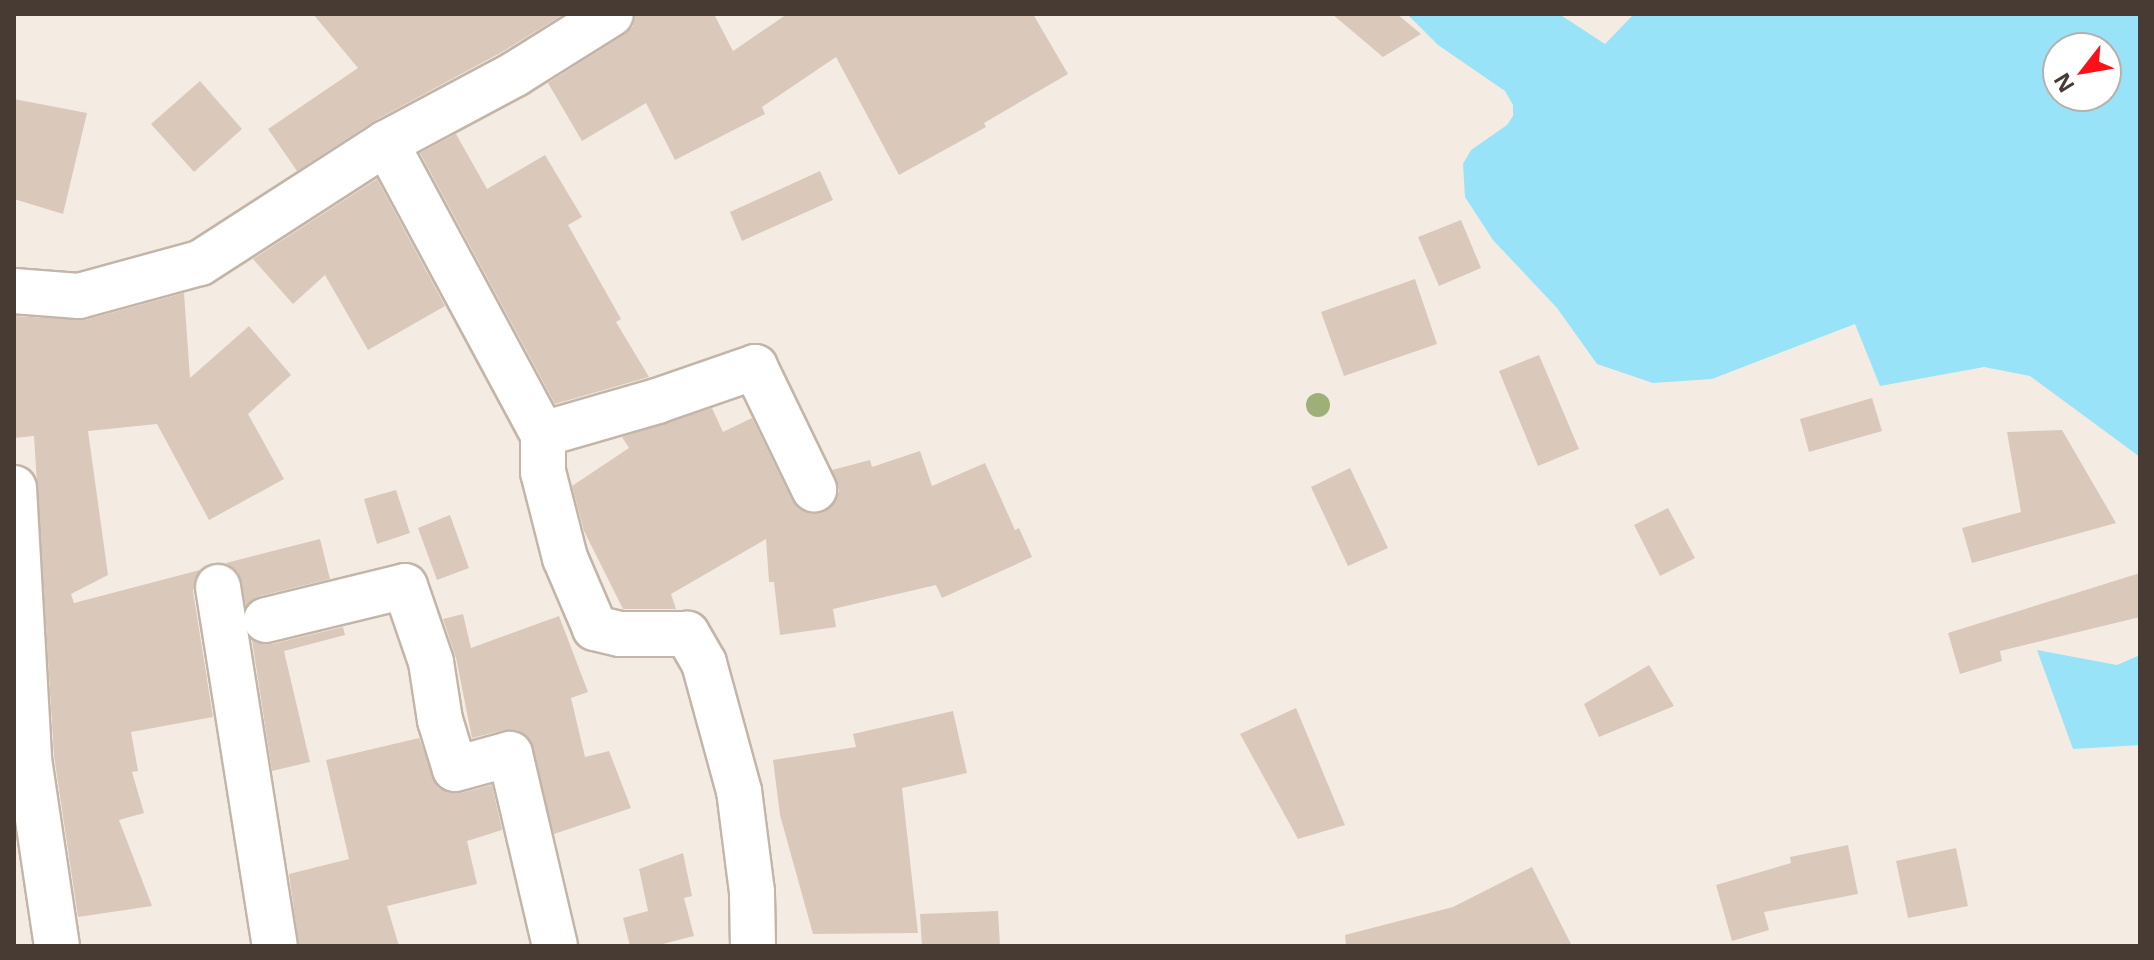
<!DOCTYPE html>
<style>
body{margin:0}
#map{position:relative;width:2154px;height:960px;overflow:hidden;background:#f4ece3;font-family:"Noto Sans",sans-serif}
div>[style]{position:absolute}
.water>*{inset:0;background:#98e3f8}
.building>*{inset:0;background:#dac8bb}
.roads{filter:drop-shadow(2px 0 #c3b5a8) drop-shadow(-2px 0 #c3b5a8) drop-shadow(0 2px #c3b5a8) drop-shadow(0 -2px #c3b5a8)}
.minor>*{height:44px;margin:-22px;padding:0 22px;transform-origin:22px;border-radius:22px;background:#fff}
.trees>*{width:24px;height:24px;margin:-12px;border-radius:50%;background:#9db078}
span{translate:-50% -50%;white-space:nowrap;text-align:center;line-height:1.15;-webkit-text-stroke:6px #fff;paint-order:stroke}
.frame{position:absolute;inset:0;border:16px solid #473b33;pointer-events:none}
.north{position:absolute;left:2042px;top:32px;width:80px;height:80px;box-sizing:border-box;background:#fff;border:2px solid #b5b1ad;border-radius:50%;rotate:239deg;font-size:22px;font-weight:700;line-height:32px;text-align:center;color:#473b33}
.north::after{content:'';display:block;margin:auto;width:28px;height:36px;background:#ff0f18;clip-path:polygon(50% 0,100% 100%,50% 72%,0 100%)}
</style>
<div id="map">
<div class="water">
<div style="clip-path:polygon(evenodd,1407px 14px,1559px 14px,1605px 44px,1634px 14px,2140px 14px,2140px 457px,2030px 376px,1984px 367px,1880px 386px,1855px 324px,1712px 379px,1653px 383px,1597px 364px,1557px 308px,1493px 240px,1465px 197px,1463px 164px,1471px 150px,1507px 125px,1513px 116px,1513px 105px,1505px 91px,1438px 45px,1407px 14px,2058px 48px,2106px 48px,2106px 96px,2058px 96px,2058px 48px)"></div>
<div style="clip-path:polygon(2037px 650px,2117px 665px,2140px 655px,2140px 745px,2073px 749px)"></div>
</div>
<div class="building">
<div style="clip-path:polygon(313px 14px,564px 14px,502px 52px,374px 121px,297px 171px,268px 129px,358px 68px)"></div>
<div style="clip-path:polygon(636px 14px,714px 14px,733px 51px,787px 14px,1033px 14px,1068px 74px,984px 123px,986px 127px,899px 175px,836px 57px,762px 107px,765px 114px,675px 160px,646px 103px,582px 141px,548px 83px,624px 35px,633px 26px)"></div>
<div style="clip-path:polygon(1332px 14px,1397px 14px,1421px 34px,1383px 57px)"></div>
<div style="clip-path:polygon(200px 81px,242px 129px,194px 172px,151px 124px)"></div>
<div style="clip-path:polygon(14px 99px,87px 113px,63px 214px,14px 199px)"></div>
<div style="clip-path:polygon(456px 134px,487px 189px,545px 155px,582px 217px,568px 225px,621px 319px,616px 322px,649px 377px,555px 404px,420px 153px)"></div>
<div style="clip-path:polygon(820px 171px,833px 200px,742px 241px,730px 212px)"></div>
<div style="clip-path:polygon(377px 179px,445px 306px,368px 350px,325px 275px,293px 304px,253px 259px)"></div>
<div style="clip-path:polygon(1461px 220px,1481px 268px,1439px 286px,1418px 237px)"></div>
<div style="clip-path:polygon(1415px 279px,1437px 344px,1344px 376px,1321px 312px)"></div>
<div style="clip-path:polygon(184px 293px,190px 378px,249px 326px,291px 375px,248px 414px,284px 479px,209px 520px,157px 424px,88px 431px,108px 575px,71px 594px,74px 603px,200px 570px,193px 591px,213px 717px,131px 732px,138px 771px,132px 772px,144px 813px,119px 820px,152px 906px,78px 917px,54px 756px,34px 436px,14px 438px,14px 316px,85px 320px)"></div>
<div style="clip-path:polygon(1539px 355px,1579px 449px,1538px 466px,1499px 371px)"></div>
<div style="clip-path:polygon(1872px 398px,1882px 431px,1809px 452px,1800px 419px)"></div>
<div style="clip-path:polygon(712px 408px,723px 432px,752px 418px,792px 500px,799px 509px,811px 514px,824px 512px,835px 502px,839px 490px,832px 470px,870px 460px,872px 467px,920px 451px,932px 486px,985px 463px,1015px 530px,1019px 528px,1032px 557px,942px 598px,936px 585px,833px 609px,836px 627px,780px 635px,774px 582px,769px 582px,766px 539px,671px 594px,676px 609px,623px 609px,584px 531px,572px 486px,629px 448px,622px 437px)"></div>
<div style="clip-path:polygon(2062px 430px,2116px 523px,1972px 563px,1962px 528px,2021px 512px,2007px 432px)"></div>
<div style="clip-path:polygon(1350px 468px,1388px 548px,1348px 566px,1311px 487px)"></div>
<div style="clip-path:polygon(396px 490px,410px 533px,377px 544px,364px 499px)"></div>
<div style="clip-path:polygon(1668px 508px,1695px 558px,1660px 576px,1634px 525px)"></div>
<div style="clip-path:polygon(450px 515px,469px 568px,437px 580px,418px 528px)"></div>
<div style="clip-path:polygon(320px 539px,330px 579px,260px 596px,246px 606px,238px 572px,226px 563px)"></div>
<div style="clip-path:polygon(2140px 573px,2140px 617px,2000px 651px,2002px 661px,1960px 674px,1948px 633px)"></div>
<div style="clip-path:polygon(463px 614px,471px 648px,559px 616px,588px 692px,571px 698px,585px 757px,609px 751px,631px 808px,554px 834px,528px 737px,517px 730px,504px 730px,472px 738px,456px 658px,443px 619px)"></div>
<div style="clip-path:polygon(343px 627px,345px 635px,284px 651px,310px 762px,272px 771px,252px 640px,272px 644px)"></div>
<div style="clip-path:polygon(1649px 665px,1674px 706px,1599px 737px,1584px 704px)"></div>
<div style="clip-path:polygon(1296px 708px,1345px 825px,1298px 839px,1240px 734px)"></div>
<div style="clip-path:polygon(953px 711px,967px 773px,902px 788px,918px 933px,813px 934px,780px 815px,773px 760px,856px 747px,853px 734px)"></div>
<div style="clip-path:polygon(419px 738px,438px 788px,450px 793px,461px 793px,492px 785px,502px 830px,467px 841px,477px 884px,387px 906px,399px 946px,299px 946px,289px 874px,349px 859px,326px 760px)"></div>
<div style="clip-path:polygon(1848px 845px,1858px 894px,1764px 912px,1769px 930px,1732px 941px,1716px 885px,1791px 863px,1790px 857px)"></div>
<div style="clip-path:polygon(1956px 848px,1968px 906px,1908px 918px,1896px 861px)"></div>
<div style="clip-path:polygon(683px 853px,692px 896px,684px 898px,694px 936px,655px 946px,630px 946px,623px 918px,648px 911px,639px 869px)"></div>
<div style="clip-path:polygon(1532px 867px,1572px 946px,1346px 946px,1345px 935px,1453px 907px)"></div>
<div style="clip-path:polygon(998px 911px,1000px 946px,922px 946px,920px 914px)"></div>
</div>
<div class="roads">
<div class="minor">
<div style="left:386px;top:143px;width:146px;rotate:-28.1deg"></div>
<div style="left:515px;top:74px;width:113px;rotate:-32deg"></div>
<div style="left:14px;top:291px;width:65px;rotate:4.4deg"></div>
<div style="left:79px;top:296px;width:125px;rotate:-15.3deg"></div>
<div style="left:200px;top:263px;width:221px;rotate:-32.8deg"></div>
<div style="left:386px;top:143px;width:331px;rotate:61.7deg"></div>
<div style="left:14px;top:488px;width:271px;rotate:86.8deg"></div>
<div style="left:29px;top:759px;width:189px;rotate:81.5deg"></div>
<div style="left:218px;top:587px;width:363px;rotate:81deg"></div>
<div style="left:266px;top:620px;width:143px;rotate:-13.7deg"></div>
<div style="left:405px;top:586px;width:80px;rotate:71.1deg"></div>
<div style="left:431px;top:662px;width:59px;rotate:81.2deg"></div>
<div style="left:440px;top:720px;width:51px;rotate:73deg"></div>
<div style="left:455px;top:769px;width:57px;rotate:-15.3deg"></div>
<div style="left:510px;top:754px;width:197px;rotate:76.8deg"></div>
<div style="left:753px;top:946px;width:54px;rotate:-91.1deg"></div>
<div style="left:752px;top:892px;width:102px;rotate:-97.3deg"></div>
<div style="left:739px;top:791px;width:133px;rotate:-105.3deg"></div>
<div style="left:704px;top:663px;width:34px;rotate:-120deg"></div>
<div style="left:687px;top:634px;width:67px;rotate:180deg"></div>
<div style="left:620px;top:634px;width:26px;rotate:-167deg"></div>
<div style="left:595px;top:628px;width:76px;rotate:-113.2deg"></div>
<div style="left:565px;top:558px;width:89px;rotate:-104.3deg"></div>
<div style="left:543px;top:472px;width:38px;rotate:-90deg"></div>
<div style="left:543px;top:434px;width:119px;rotate:-16.1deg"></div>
<div style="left:657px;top:401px;width:104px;rotate:-19.1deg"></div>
<div style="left:755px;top:367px;width:136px;rotate:64.2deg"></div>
</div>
</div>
<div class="trees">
<div style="left:1318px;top:405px"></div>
</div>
<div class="frame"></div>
<div class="north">N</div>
</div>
